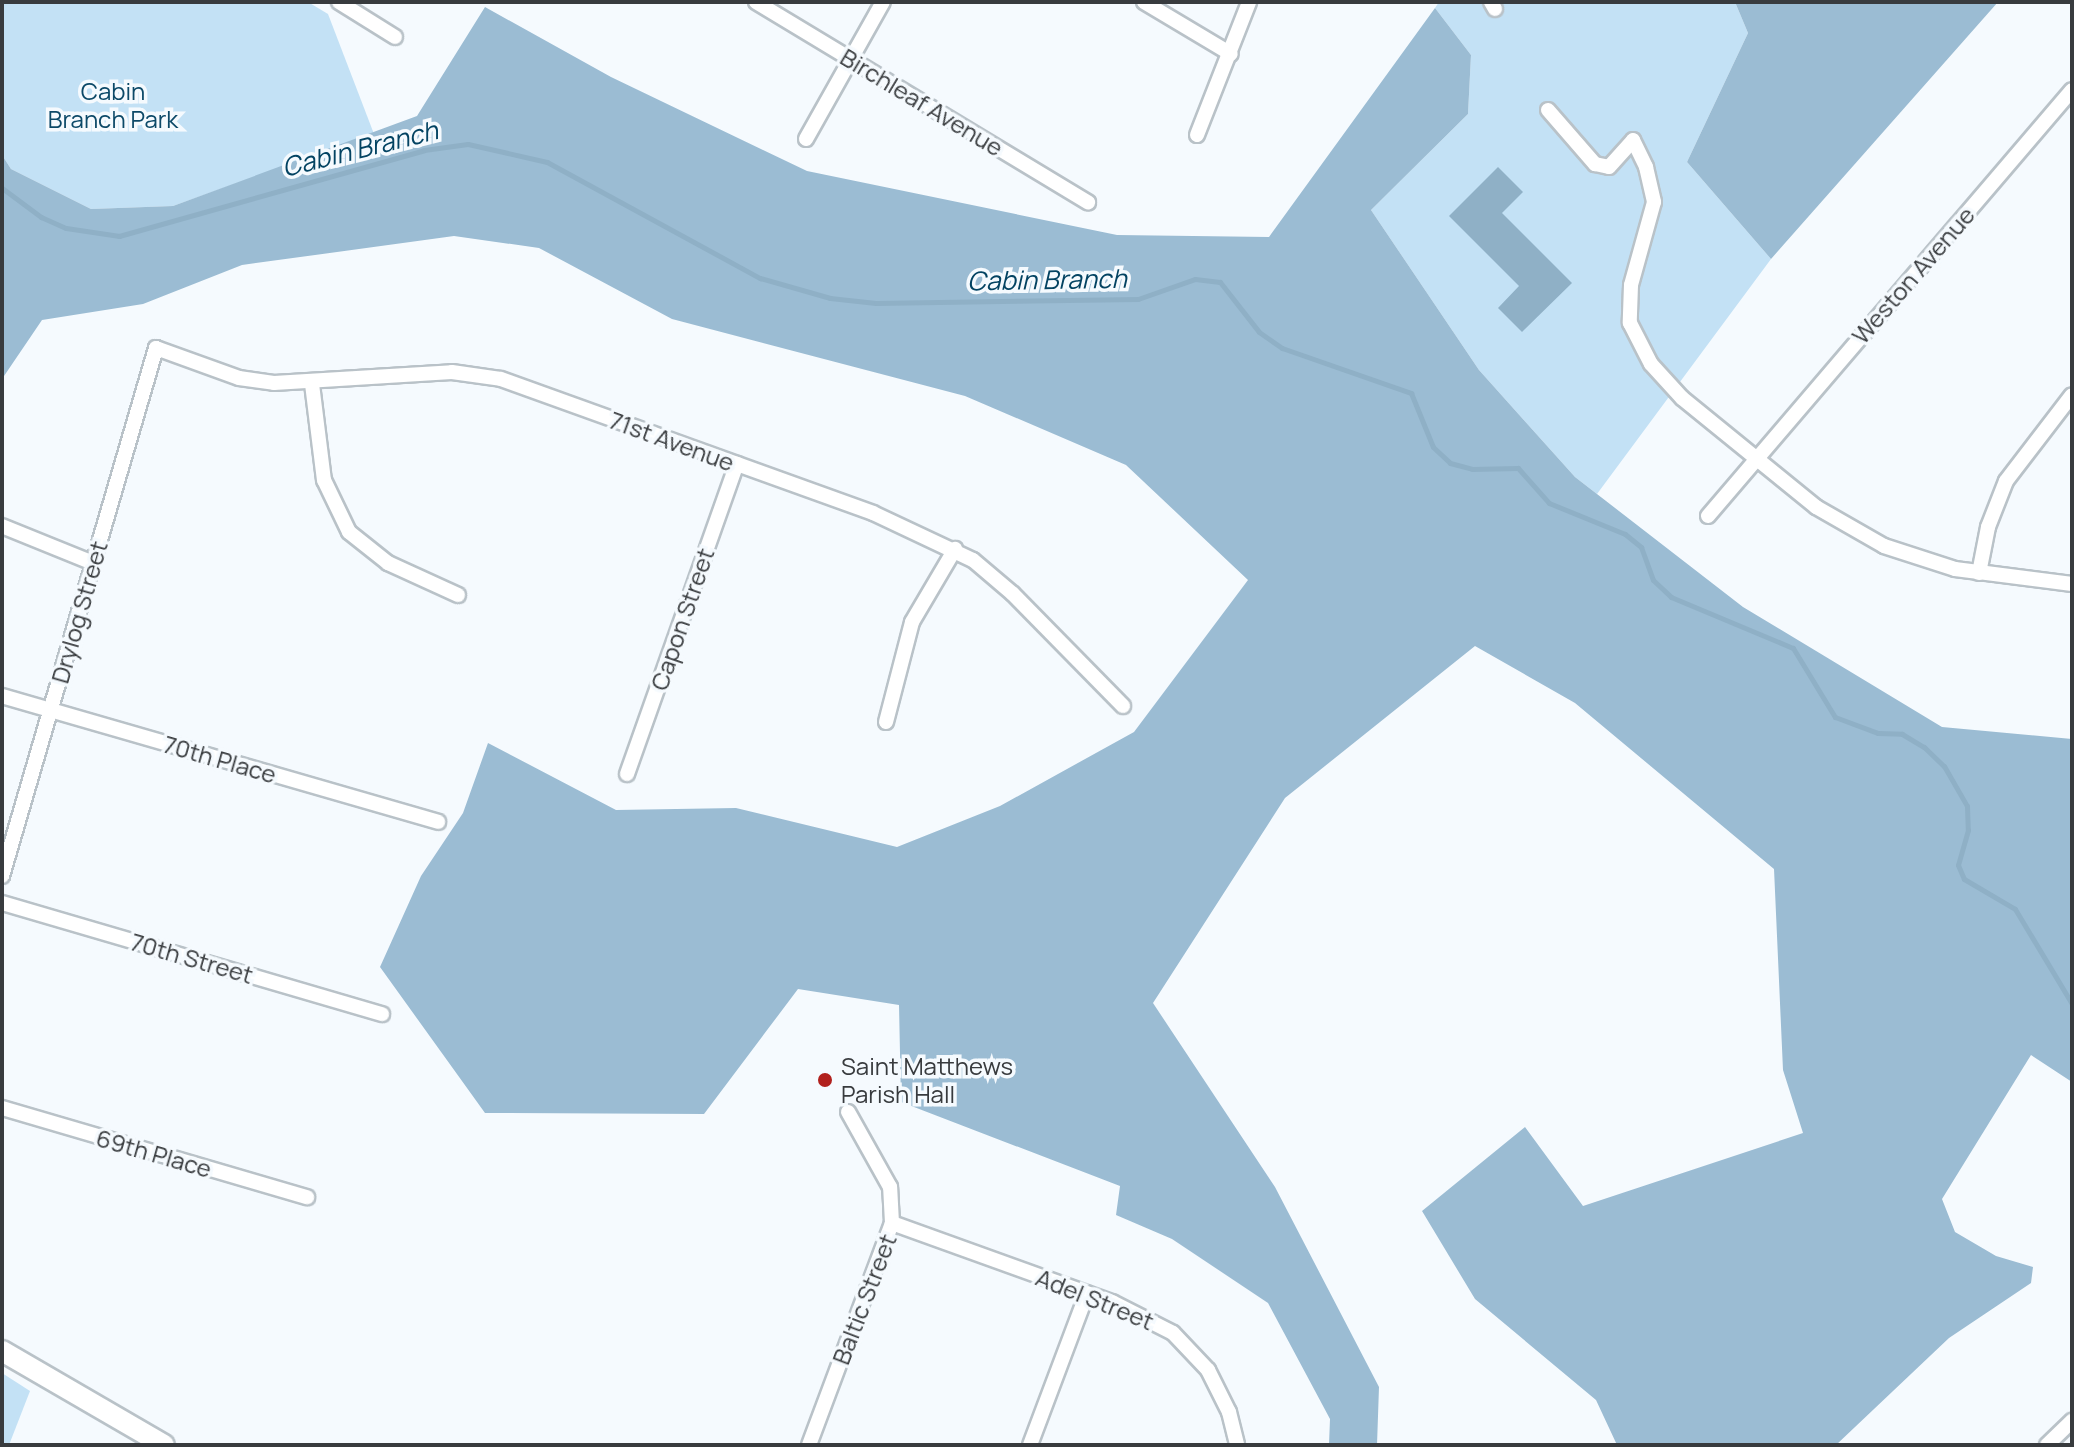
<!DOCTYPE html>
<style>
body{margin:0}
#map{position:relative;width:2074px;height:1447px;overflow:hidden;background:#f5fafe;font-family:Manrope,sans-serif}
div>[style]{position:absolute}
.green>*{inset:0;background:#c3e1f5}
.forest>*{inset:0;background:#9bbcd3}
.water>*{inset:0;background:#8fb0c6}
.stream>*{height:5px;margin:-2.5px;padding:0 2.5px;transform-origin:2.5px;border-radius:2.5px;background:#8fb0c6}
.roads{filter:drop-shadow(2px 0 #b9c2c8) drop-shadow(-2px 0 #b9c2c8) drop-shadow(0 2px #b9c2c8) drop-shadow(0 -2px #b9c2c8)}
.minor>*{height:14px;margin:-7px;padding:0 7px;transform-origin:7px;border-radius:7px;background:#fff}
.secondary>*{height:20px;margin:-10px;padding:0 10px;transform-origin:10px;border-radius:10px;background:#fff}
.dots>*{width:22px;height:22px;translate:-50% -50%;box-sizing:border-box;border:4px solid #f5fafe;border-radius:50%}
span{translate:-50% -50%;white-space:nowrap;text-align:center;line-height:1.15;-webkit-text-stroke:7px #f5fafe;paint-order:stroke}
.park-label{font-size:24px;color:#0c4968}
.street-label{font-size:24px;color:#383b3e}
.poi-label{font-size:24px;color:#383b3e}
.left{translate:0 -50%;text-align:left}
.water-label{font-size:26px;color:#034362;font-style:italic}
.frame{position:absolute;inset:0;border:4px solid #383b3e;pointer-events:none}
</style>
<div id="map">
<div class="green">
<div style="clip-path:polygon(2px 2px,308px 2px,328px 14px,374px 134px,173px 206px,91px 209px,11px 169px,2px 155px)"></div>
<div style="clip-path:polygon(1439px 2px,1735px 2px,1748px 33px,1687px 162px,1771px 259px,1597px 494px,1575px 477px,1479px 370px,1371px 210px,1468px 114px,1471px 55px,1435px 8px)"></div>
<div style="clip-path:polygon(2px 1373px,30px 1391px,9px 1445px,2px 1445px)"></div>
</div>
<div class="forest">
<div style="clip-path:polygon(1735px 2px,1998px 2px,1771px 259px,1687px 162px,1748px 33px)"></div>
<div style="clip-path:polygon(485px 7px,611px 77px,807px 171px,1117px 235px,1269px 237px,1435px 8px,1471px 55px,1468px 114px,1371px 210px,1479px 370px,1575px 477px,1743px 607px,1942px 727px,2072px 739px,2072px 1082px,2031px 1055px,1942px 1199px,1955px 1232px,1996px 1256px,2033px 1267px,2031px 1283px,1949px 1338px,1836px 1445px,1617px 1445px,1596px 1400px,1475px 1299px,1422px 1211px,1525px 1127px,1583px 1206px,1803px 1133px,1783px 1070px,1774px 869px,1575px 703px,1475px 646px,1285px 798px,1153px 1003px,1275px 1187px,1379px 1387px,1377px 1445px,1329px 1445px,1330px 1419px,1268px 1303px,1172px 1239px,1116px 1215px,1120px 1186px,901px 1102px,899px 1005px,798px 989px,704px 1114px,485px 1113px,380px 967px,421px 876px,463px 813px,488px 743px,616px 810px,736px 808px,897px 847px,1000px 806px,1134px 732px,1248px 580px,1126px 465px,965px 396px,672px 319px,539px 248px,454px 236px,242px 265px,143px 304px,42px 320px,2px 379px,2px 155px,11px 169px,91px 209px,173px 206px,417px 116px)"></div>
</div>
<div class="water">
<div style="clip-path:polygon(1498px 167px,1523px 192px,1502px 213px,1572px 283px,1522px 332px,1498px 308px,1519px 286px,1449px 216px)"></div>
</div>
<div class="stream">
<div style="left:2px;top:188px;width:49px;rotate:36.6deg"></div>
<div style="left:41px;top:217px;width:27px;rotate:24deg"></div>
<div style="left:66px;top:228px;width:54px;rotate:8.6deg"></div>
<div style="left:119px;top:236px;width:317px;rotate:-15.7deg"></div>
<div style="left:424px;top:150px;width:44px;rotate:-7.8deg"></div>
<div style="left:468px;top:144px;width:81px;rotate:12.8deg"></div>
<div style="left:547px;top:162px;width:243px;rotate:28.6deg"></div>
<div style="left:760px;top:278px;width:73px;rotate:15.9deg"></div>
<div style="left:830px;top:298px;width:46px;rotate:6.2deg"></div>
<div style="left:876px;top:303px;width:262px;rotate:-0.9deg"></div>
<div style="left:1138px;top:299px;width:60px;rotate:-19.3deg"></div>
<div style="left:1195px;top:279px;width:25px;rotate:7deg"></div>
<div style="left:1220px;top:282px;width:63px;rotate:52deg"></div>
<div style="left:1259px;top:332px;width:28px;rotate:35deg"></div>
<div style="left:1282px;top:348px;width:137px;rotate:19.2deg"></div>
<div style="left:1411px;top:393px;width:58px;rotate:67.8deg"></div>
<div style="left:1433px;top:447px;width:23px;rotate:43deg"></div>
<div style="left:1450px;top:463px;width:23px;rotate:15deg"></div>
<div style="left:1472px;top:469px;width:46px;rotate:-1.2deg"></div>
<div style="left:1518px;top:468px;width:47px;rotate:48.5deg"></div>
<div style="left:1549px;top:503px;width:82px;rotate:22.2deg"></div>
<div style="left:1625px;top:534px;width:21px;rotate:39deg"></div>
<div style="left:1641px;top:547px;width:35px;rotate:70deg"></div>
<div style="left:1653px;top:580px;width:25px;rotate:43deg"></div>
<div style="left:1671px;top:597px;width:132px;rotate:22.7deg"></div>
<div style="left:1793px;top:648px;width:81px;rotate:58.7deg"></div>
<div style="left:1835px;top:717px;width:46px;rotate:20.4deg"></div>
<div style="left:1878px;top:733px;width:24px;rotate:2deg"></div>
<div style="left:1902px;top:734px;width:26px;rotate:31deg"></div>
<div style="left:1924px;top:747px;width:28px;rotate:44deg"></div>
<div style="left:1944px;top:766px;width:46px;rotate:60.1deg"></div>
<div style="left:1967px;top:806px;width:24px;rotate:88deg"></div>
<div style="left:1968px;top:830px;width:36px;rotate:106deg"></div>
<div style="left:1958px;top:865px;width:15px;rotate:67deg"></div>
<div style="left:1964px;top:879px;width:59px;rotate:30.5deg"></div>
<div style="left:2015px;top:909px;width:111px;rotate:59deg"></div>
</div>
<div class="roads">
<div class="minor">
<div style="left:339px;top:2px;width:66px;rotate:32deg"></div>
<div style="left:756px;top:2px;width:388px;rotate:31.1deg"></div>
<div style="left:1144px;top:2px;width:101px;rotate:30.9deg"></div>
<div style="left:1491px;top:2px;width:8px;rotate:60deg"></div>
<div style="left:1548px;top:110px;width:72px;rotate:49deg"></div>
<div style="left:1595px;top:164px;width:14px;rotate:12deg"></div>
<div style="left:1609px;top:167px;width:36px;rotate:-48deg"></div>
<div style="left:1633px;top:140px;width:30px;rotate:64deg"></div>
<div style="left:1646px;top:167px;width:36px;rotate:77deg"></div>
<div style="left:1654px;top:202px;width:86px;rotate:105.5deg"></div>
<div style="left:1631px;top:285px;width:38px;rotate:92deg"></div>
<div style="left:1630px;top:323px;width:46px;rotate:62.9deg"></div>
<div style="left:1651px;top:364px;width:46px;rotate:47.6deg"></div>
<div style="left:1682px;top:398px;width:173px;rotate:39.1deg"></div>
<div style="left:1816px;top:507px;width:78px;rotate:29.8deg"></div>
<div style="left:1884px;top:546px;width:75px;rotate:17.9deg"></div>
<div style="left:1955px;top:569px;width:118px;rotate:7.3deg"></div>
<div style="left:1197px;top:135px;width:143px;rotate:-68.6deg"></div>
<div style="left:806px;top:139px;width:157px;rotate:-60.7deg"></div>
<div style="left:312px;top:384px;width:97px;rotate:82.9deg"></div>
<div style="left:324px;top:480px;width:58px;rotate:64.3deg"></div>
<div style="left:349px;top:532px;width:50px;rotate:38.5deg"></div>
<div style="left:388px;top:563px;width:77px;rotate:24.6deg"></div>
<div style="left:1708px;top:516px;width:560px;rotate:-49.49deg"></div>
<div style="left:2px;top:526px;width:98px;rotate:22.1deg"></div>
<div style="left:1979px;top:573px;width:47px;rotate:-78.9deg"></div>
<div style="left:1988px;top:527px;width:49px;rotate:-68.6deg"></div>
<div style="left:2006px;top:481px;width:108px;rotate:-52.5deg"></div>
<div style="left:2px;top:696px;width:454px;rotate:16.1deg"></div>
<div style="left:886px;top:722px;width:103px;rotate:-75.4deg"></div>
<div style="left:912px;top:622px;width:85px;rotate:-59.5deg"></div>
<div style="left:627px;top:774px;width:329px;rotate:-70.5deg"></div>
<div style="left:2px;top:876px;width:550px;rotate:-73.74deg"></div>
<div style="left:156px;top:348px;width:88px;rotate:19.9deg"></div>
<div style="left:239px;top:378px;width:35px;rotate:8deg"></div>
<div style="left:274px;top:383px;width:178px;rotate:-3.5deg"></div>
<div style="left:452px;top:372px;width:49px;rotate:8.1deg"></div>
<div style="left:501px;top:379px;width:395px;rotate:19.8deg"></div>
<div style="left:873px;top:513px;width:110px;rotate:25.2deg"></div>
<div style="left:973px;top:560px;width:52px;rotate:40.4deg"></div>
<div style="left:1013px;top:594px;width:157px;rotate:45.5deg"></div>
<div style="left:2px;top:903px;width:396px;rotate:16.3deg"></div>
<div style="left:2px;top:1108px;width:318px;rotate:16.3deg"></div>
<div style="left:892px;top:1223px;width:234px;rotate:19.8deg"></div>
<div style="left:1112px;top:1302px;width:68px;rotate:26.9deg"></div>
<div style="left:1173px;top:1333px;width:51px;rotate:46.6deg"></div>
<div style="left:1208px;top:1370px;width:47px;rotate:63.4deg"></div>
<div style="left:1229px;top:1412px;width:34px;rotate:76deg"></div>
<div style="left:809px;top:1445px;width:237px;rotate:-69.5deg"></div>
<div style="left:892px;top:1223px;width:36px;rotate:-93deg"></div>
<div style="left:890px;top:1187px;width:86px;rotate:-119.2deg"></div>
<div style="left:1030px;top:1445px;width:162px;rotate:-69.4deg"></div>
<div style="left:2047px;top:1445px;width:35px;rotate:-44deg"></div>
</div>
<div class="secondary">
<div style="left:2px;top:1351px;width:187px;rotate:30.1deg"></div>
</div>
</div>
<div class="dots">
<div style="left:825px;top:1080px;background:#b1201d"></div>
</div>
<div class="park-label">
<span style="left:113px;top:105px">Cabin<br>Branch Park</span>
</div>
<div class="street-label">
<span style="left:922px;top:102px;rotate:31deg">Birchleaf Avenue</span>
<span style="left:1913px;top:275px;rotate:-49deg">Weston Avenue</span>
<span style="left:672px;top:441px;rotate:20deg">71st Avenue</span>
<span style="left:79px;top:612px;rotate:-74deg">Drylog Street</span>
<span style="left:682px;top:619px;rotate:-71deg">Capon Street</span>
<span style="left:220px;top:759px;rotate:16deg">70th Place</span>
<span style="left:192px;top:958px;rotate:16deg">70th Street</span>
<span style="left:154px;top:1153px;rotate:16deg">69th Place</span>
<span style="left:864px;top:1299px;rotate:-69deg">Baltic Street</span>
<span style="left:1095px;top:1299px;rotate:22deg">Adel Street</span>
</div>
<div class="poi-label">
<span class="left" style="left:841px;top:1080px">Saint Matthews<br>Parish Hall</span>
</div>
<div class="water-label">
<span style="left:360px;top:149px;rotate:-14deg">Cabin Branch</span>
<span style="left:1047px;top:280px;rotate:-1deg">Cabin Branch</span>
</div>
<div class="frame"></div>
</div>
